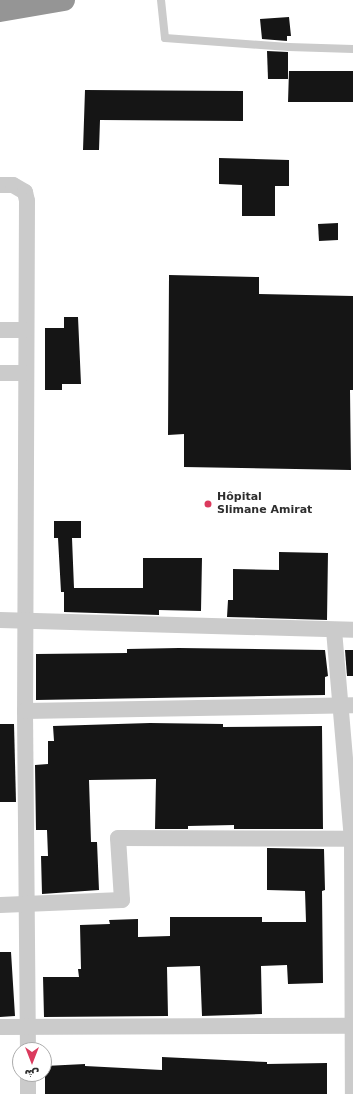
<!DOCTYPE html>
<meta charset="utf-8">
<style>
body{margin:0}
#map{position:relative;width:353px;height:1094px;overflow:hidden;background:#fff;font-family:"DejaVu Sans","Noto Sans Arabic",sans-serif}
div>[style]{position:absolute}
.building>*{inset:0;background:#151515}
.lane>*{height:8px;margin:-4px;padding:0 4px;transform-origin:4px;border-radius:4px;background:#cbcbcb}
.street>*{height:16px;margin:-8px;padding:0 8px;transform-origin:8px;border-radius:8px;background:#cbcbcb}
.highway>*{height:22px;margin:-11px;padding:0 11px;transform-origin:11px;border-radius:11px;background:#959595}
.dots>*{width:11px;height:11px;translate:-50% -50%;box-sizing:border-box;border:2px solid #fff;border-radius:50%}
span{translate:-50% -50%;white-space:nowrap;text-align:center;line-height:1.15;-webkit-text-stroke:4px #fff;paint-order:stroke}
.poi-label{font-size:11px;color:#2e2e2e;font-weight:700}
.left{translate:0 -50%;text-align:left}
.north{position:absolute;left:12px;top:1042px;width:40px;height:40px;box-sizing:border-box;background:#fff;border:1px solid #ababab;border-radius:50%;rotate:180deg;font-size:11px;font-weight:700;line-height:16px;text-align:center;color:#2e2e2e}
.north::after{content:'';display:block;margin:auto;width:14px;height:18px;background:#db3a5d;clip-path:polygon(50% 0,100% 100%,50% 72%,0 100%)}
</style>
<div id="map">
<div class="building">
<div style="clip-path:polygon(289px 17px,291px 36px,287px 36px,287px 41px,262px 39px,260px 19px)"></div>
<div style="clip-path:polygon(267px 51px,288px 52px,288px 79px,268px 79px)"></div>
<div style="clip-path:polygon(289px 71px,353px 71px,353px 102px,288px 102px)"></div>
<div style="clip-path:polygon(85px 90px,243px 91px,243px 121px,100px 120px,99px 150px,83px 150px)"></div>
<div style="clip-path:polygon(219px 158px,289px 160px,289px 186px,275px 186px,275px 216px,242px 216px,242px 185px,219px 184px)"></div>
<div style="clip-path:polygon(338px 223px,338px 240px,319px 241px,318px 224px)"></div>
<div style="clip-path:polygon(169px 275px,259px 277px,259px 294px,353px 296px,353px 390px,350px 390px,351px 470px,184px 467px,184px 434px,168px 435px)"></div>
<div style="clip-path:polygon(64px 317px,78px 317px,81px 384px,62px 384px,62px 390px,45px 390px,45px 328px,64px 328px)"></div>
<div style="clip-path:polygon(54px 521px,81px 521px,81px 538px,72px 538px,74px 588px,143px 588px,143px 558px,202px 558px,201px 611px,159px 610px,159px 615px,64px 612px,64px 592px,61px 592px,58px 538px,54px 538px)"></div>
<div style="clip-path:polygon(279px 552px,328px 553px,327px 620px,227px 617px,228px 600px,233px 600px,233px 569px,279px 570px)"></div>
<div style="clip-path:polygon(179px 648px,325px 650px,328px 676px,325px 677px,325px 695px,36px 700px,36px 654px,127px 653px,127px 649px)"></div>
<div style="clip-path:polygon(345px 650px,353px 650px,353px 676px,347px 676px)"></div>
<div style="clip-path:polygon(150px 723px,223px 724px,223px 727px,322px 726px,323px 829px,234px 829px,234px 825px,188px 826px,188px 829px,155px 829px,156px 779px,89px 780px,91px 842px,97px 842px,99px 890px,42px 894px,41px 856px,48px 856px,47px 830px,36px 830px,35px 765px,48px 764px,48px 741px,54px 741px,53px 726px)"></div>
<div style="clip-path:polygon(0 724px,14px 724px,16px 802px,0 802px)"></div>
<div style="clip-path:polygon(267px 848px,324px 849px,325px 890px,322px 891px,323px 983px,288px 984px,287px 965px,261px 966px,262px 1014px,202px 1016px,200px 966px,167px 967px,168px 1016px,44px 1017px,43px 977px,79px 977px,78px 969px,81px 969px,80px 925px,110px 924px,109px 920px,138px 919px,138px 937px,170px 936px,170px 917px,262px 917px,262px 922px,306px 922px,305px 891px,267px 890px)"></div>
<div style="clip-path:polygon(0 952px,11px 952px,15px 1016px,0 1017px)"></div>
<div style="clip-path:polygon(162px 1057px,267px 1062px,267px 1064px,327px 1063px,327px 1094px,45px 1094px,45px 1066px,85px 1064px,85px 1066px,162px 1070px)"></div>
</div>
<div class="lane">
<div style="left:161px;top:0;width:38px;rotate:84deg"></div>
<div style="left:165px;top:38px;width:124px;rotate:4.2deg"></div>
<div style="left:289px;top:47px;width:64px;rotate:1.8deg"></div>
</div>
<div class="street">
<div style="left:0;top:185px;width:13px"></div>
<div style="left:13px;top:185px;width:14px;rotate:30deg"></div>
<div style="left:25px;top:192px;width:9px;rotate:77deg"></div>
<div style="left:27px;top:201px;width:510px;rotate:90.22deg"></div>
<div style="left:25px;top:711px;width:339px;rotate:89.5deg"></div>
<div style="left:0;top:330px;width:26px"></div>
<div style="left:0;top:373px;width:26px"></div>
<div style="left:0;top:620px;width:353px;rotate:1.6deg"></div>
<div style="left:334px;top:630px;width:210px;rotate:85.1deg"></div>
<div style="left:352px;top:839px;width:255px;rotate:89.8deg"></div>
<div style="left:25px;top:711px;width:328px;rotate:-1deg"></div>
<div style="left:0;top:905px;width:122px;rotate:-2.3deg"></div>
<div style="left:122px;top:900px;width:62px;rotate:-93.7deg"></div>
<div style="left:118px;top:838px;width:234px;rotate:0.2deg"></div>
<div style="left:0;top:1027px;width:353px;rotate:-0.2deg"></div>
<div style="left:28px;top:1074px;width:20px;rotate:90deg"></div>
</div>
<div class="highway">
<div style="left:0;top:11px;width:65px;rotate:-9.8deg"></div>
</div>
<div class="dots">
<div style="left:208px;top:504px;background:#db3a5d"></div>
</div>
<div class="poi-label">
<span class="left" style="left:217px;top:504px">Hôpital<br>Slimane Amirat</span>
</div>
<div class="north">ش</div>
</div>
